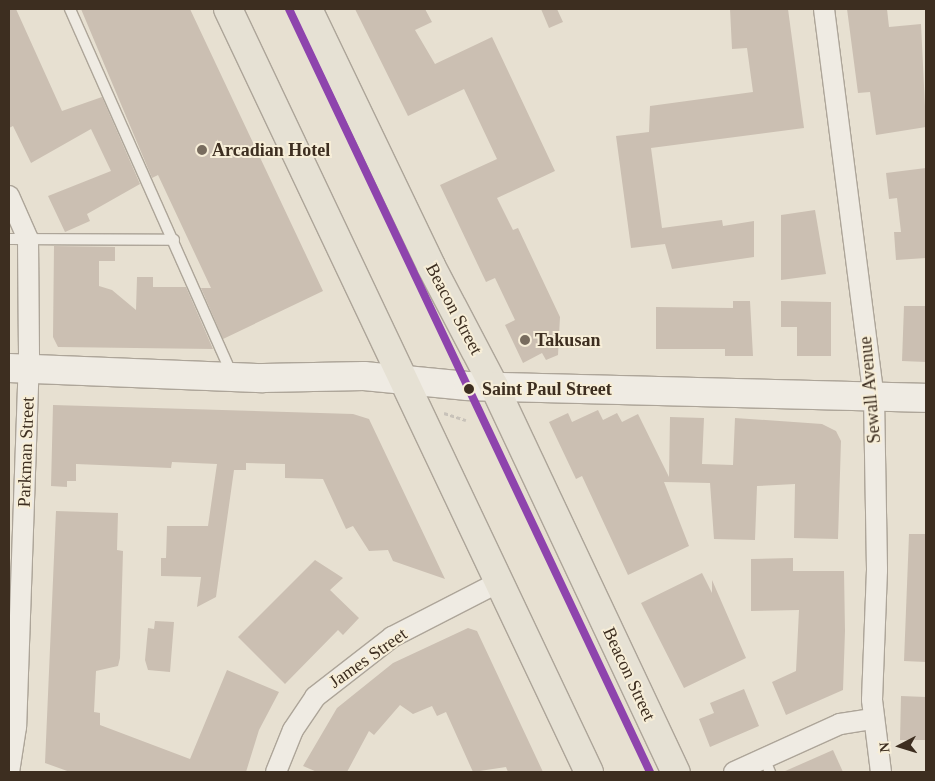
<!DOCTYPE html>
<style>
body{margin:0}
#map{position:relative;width:935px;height:781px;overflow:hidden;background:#e7e0d1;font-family:Georgia,serif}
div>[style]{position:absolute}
.building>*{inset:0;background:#cbbfb2}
.path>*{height:3px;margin-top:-1.5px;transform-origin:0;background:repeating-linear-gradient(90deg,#c8c2b9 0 4px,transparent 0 6.5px)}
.roads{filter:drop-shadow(1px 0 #ada599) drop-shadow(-1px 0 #ada599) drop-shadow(0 1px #ada599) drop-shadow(0 -1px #ada599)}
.lane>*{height:10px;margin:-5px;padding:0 5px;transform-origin:5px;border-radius:5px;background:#efebe3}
.street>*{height:20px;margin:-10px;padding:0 10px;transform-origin:10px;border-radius:10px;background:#efebe3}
.secondary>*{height:28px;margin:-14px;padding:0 14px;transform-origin:14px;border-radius:14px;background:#efebe3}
.primary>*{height:28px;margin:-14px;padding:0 14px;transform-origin:14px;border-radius:14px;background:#e6e1d4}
.rail-1>*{height:8px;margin:-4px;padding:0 4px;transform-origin:4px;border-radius:4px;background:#8e44ad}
.dots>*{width:14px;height:14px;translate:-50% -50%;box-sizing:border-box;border:2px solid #f7eed8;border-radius:50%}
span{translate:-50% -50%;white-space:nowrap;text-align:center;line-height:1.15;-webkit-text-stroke:4px #f7eed8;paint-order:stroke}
.poi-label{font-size:18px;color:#3d2e20;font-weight:700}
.left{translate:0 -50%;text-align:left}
.street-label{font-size:18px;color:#3d2e20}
.stop-label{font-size:18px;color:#3d2e20;font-weight:700}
.frame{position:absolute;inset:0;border:10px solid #3d2e20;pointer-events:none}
.north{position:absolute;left:875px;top:721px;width:50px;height:50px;-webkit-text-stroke:4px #f7eed8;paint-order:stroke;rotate:265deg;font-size:14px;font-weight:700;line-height:20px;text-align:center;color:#3d2e20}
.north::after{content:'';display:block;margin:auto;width:18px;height:22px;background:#3d2e20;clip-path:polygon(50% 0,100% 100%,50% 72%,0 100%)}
</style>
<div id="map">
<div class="building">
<div style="clip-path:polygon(9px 9px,16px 9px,62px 111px,102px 97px,140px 184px,87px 214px,90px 221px,65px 232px,48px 196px,111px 171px,91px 129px,31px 163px,13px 126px,9px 128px)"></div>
<div style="clip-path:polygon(81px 9px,190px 9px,323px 291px,223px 339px,201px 288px,211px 288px,158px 175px,152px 178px)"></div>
<div style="clip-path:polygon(355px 9px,425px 9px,432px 22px,415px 30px,435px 64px,492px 37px,555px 171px,497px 198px,513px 230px,518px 228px,560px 317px,558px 355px,546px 360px,542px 353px,523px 363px,505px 325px,515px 320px,495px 278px,486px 282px,440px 185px,497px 159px,464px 89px,408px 116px)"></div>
<div style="clip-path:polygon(541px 9px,557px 9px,563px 22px,549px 28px)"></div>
<div style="clip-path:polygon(730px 9px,788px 9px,804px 128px,651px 148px,662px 228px,722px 220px,723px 226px,754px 221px,754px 257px,672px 269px,665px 244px,631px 248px,616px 136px,649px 132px,650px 106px,753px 92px,747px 48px,732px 49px)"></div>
<div style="clip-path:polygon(847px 9px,887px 9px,889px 27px,921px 24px,926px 127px,876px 135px,870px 92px,858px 93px)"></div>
<div style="clip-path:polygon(926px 168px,926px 258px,896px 260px,894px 232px,901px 232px,897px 198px,889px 199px,886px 173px)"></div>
<div style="clip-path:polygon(815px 210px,826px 274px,781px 280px,781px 215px)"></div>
<div style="clip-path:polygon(54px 246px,115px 247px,115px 261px,99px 261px,99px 286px,112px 290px,136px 310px,137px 277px,153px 277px,153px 287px,186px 287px,213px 349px,58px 347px,53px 337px)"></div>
<div style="clip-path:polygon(733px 301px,750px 301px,753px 356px,725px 356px,725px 349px,656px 349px,656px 307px,733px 308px)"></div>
<div style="clip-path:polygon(781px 301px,831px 302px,831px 356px,797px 356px,797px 327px,781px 327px)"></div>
<div style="clip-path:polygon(904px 306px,926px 306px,926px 362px,902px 361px)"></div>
<div style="clip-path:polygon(53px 405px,353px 414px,369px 419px,445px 579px,393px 561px,388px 550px,369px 551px,353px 526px,346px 529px,323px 479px,285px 478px,285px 464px,246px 463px,246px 470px,234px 470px,216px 597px,197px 607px,201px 577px,161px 576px,161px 558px,166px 558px,167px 526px,208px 526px,217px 464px,172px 462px,171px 468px,76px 464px,76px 481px,67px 481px,67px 487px,51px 486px)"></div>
<div style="clip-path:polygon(598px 410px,603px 420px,617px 413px,622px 422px,638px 414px,669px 477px,670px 417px,704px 418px,702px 464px,733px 465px,735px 418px,822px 424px,836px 431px,841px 441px,838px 539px,794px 538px,795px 484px,757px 486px,755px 540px,714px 539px,710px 483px,664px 482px,689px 546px,628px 575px,582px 476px,576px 479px,549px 422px,568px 413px,572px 422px)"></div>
<div style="clip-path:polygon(56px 511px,118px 513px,117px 550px,123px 551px,120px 658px,118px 666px,96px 671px,94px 712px,100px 713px,100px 725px,190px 759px,227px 670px,279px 692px,259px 730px,246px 772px,70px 772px,45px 763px)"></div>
<div style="clip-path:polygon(909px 534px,926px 534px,926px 662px,904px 661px)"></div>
<div style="clip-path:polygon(793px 558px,793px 571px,844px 571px,845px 631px,843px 690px,786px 715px,772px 682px,796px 671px,799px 610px,751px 611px,751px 559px)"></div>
<div style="clip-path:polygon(315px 560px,343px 578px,330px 590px,359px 618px,343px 635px,338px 630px,285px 684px,238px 637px)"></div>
<div style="clip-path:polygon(702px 573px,712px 593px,712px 580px,746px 658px,684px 688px,641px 603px)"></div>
<div style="clip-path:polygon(155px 621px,174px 622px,170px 672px,148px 670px,145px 660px,148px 628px,154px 629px)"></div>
<div style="clip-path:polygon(468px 628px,477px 631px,543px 772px,508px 772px,506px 767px,473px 772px,446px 712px,437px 716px,432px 706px,413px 714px,400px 705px,374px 735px,369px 731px,347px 772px,317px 772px,303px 766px,337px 708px,393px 663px)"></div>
<div style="clip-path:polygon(744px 689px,759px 726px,710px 747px,699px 719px,714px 713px,710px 703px)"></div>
<div style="clip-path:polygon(901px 696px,926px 697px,926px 740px,900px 740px)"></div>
<div style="clip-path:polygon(833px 750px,843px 772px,783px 772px)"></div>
</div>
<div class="path">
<div style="left:444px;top:413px;width:23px;rotate:18deg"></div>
</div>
<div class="roads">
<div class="lane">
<div style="left:70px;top:9px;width:400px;rotate:66.1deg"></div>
<div style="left:9px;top:239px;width:165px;rotate:0.3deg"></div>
<div style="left:764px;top:758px;width:15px;rotate:67deg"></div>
</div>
<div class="street">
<div style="left:824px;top:9px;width:391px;rotate:82.7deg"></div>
<div style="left:874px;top:397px;width:173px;rotate:89deg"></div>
<div style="left:877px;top:570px;width:130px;rotate:92.2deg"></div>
<div style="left:872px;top:700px;width:73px;rotate:82.9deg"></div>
<div style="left:9px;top:196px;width:47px;rotate:66.2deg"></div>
<div style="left:28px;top:239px;width:119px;rotate:89.5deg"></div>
<div style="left:29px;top:358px;width:369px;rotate:92deg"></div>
<div style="left:16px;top:727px;width:46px;rotate:98.8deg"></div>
<div style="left:276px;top:772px;width:45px;rotate:-68deg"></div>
<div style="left:293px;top:730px;width:40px;rotate:-56deg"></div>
<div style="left:315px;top:697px;width:98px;rotate:-37.9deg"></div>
<div style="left:392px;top:637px;width:120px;rotate:-27.2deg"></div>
<div style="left:734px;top:772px;width:116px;rotate:-24.4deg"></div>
<div style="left:840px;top:724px;width:33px;rotate:-9deg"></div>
</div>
<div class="secondary">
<div style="left:9px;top:368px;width:254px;rotate:2.3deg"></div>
<div style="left:263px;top:378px;width:101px;rotate:-1.1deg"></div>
<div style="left:364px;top:376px;width:104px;rotate:5.5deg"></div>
<div style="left:468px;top:386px;width:458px;rotate:1.5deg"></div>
</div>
<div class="primary">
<div style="left:228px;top:9px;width:844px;rotate:64.68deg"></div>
<div style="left:308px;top:9px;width:285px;rotate:64.4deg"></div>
<div style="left:431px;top:266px;width:136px;rotate:62.3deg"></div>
<div style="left:494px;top:386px;width:427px;rotate:64.8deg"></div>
</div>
</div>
<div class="rail-1">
<div style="left:289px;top:9px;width:844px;rotate:64.68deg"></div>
</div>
<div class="dots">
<div style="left:202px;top:150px;background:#786c5e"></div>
<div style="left:525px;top:340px;background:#786c5e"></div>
<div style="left:469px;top:389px;background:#3d2e20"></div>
</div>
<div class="poi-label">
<span class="left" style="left:212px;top:150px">Arcadian Hotel</span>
<span class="left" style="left:535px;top:340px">Takusan</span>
</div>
<div class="street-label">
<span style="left:454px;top:309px;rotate:62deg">Beacon Street</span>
<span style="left:870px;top:390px;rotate:-95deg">Sewall Avenue</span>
<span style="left:26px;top:452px;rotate:-88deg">Parkman Street</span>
<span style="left:368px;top:658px;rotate:-35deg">James Street</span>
<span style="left:629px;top:674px;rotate:65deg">Beacon Street</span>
</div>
<div class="stop-label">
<span class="left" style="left:482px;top:389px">Saint Paul Street</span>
</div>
<div class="frame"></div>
<div class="north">N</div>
</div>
